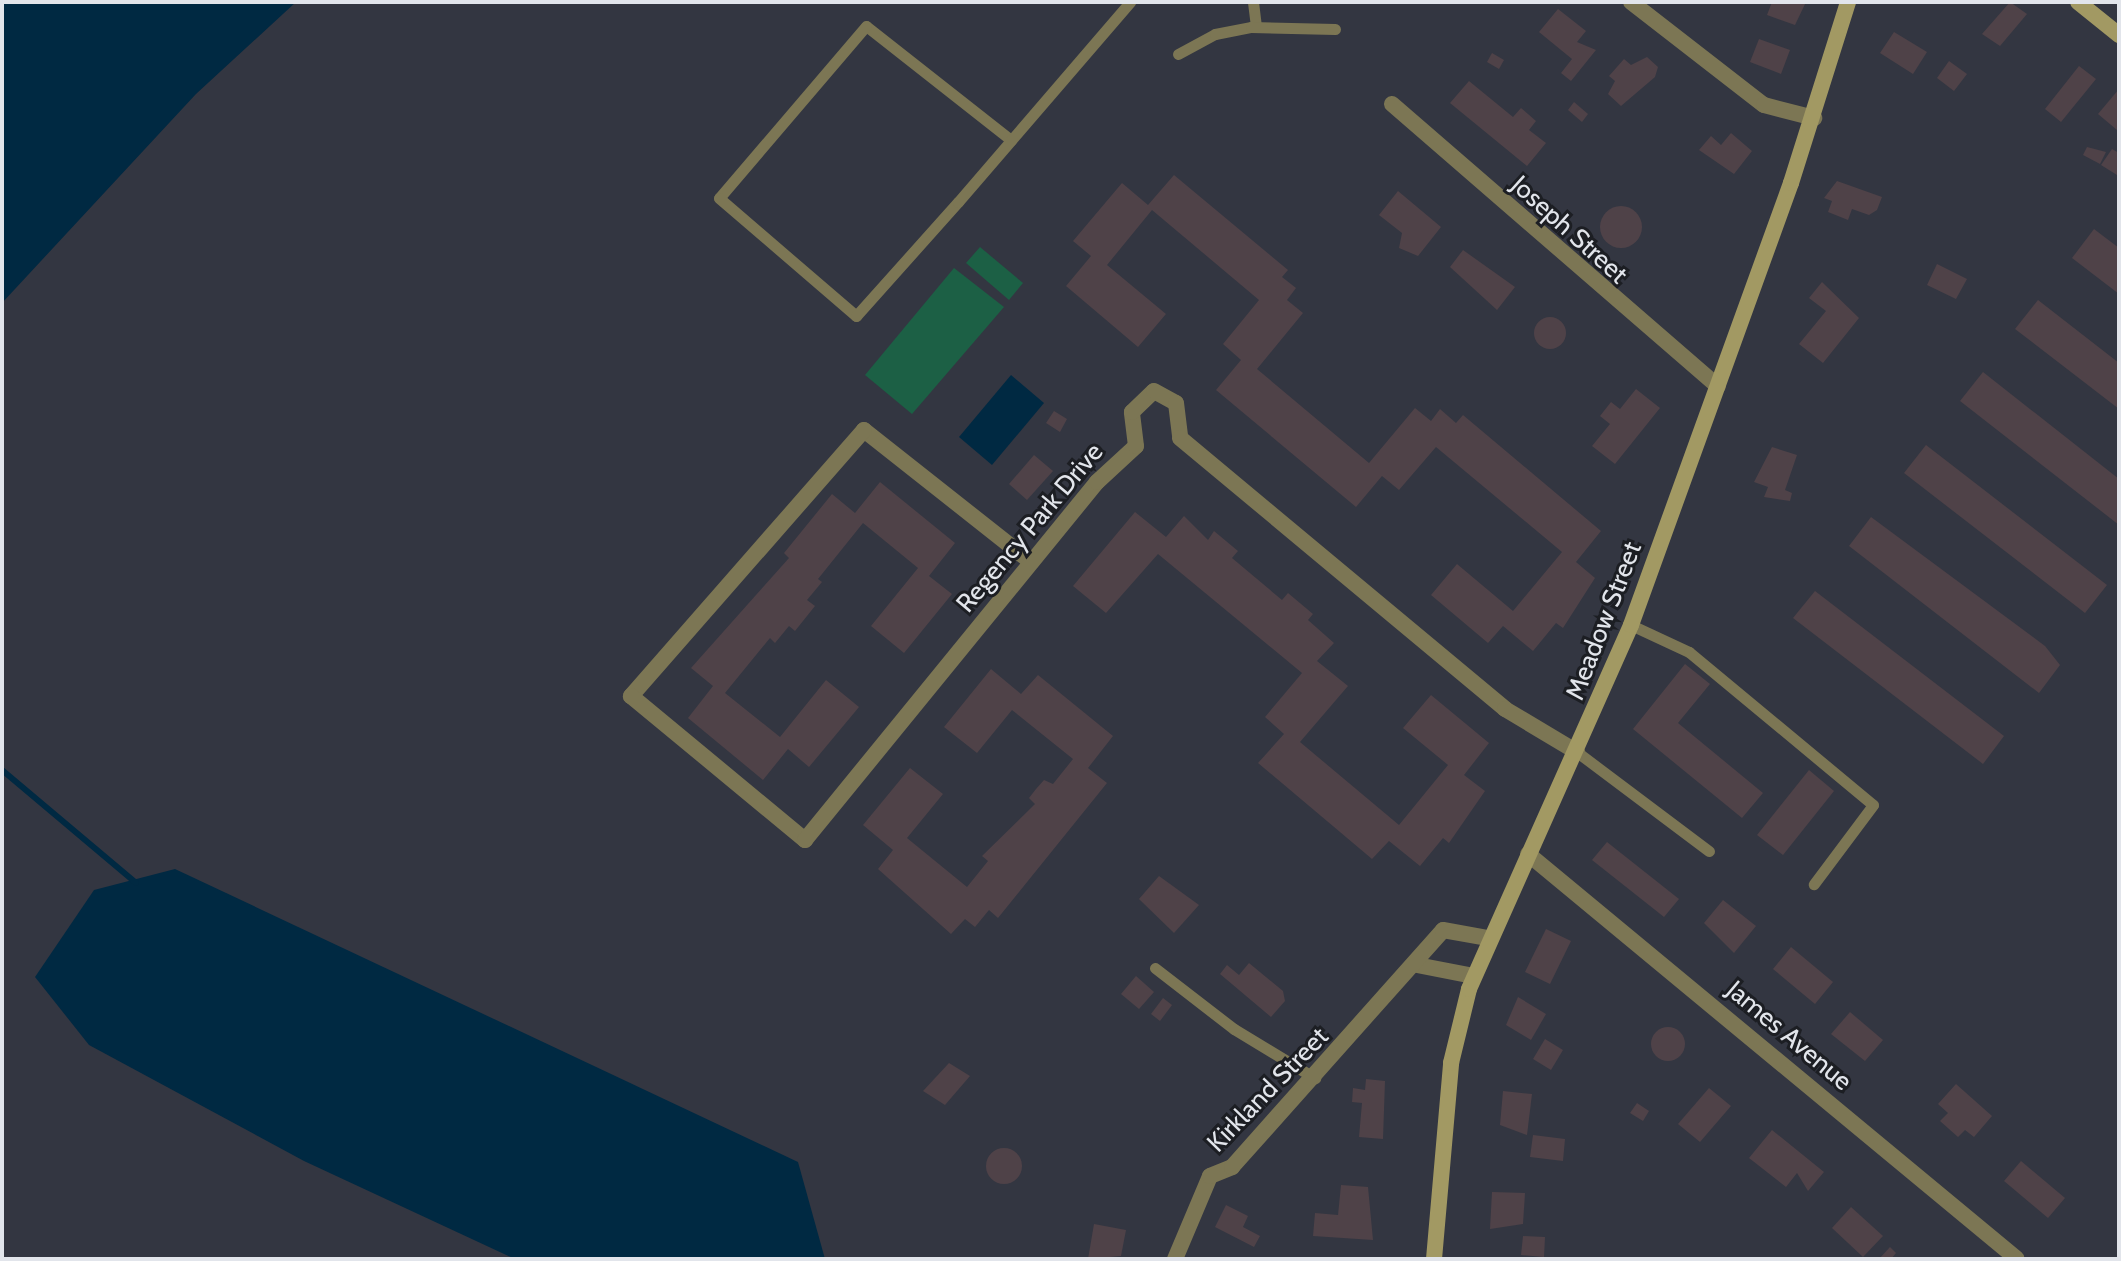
<!DOCTYPE html>
<style>
body{margin:0}
#map{position:relative;width:2121px;height:1261px;overflow:hidden;background:#333641;font-family:Cabin,sans-serif}
div>[style]{position:absolute}
.green>*{inset:0;background:#1c6045}
.water>*{inset:0;background:#002942}
.stream>*{height:6px;margin:-3px;padding:0 3px;transform-origin:3px;border-radius:3px;background:#002942}
.building>*{inset:0;background:#4f4248}
.round{border-radius:50%}
.lane>*{height:11px;margin:-5.5px;padding:0 5.5px;transform-origin:5.5px;border-radius:5.5px;background:#7c7654}
.street>*{height:16px;margin:-8px;padding:0 8px;transform-origin:8px;border-radius:8px;background:#7c7654}
.secondary>*{height:16px;margin:-8px;padding:0 8px;transform-origin:8px;border-radius:8px;background:#a29963}
span{translate:-50% -50%;white-space:nowrap;text-align:center;line-height:1.15;-webkit-text-stroke:6px #1c1e23;paint-order:stroke}
.street-label{font-size:26px;color:#e2e5eb}
.frame{position:absolute;inset:0;border:4px solid #e2e5eb;pointer-events:none}
</style>
<div id="map">
<div class="green">
<div style="clip-path:polygon(980px 247px,1023px 283px,1009px 300px,966px 263px)"></div>
<div style="clip-path:polygon(954px 268px,1004px 307px,912px 414px,865px 375px)"></div>
</div>
<div class="water">
<div style="clip-path:polygon(2px 2px,296px 2px,196px 94px,2px 303px)"></div>
<div style="clip-path:polygon(1011px 375px,1044px 403px,992px 465px,959px 437px)"></div>
<div style="clip-path:polygon(175px 869px,798px 1162px,825px 1259px,515px 1259px,304px 1161px,89px 1045px,35px 977px,94px 890px)"></div>
</div>
<div class="stream">
<div style="left:2px;top:770px;width:175px;rotate:40.1deg"></div>
</div>
<div class="building">
<div style="clip-path:polygon(1772px 2px,1806px 2px,1795px 25px,1767px 15px)"></div>
<div style="clip-path:polygon(2010px 2px,2027px 14px,2000px 46px,1982px 34px)"></div>
<div style="clip-path:polygon(1558px 9px,1586px 31px,1577px 42px,1596px 50px,1571px 81px,1561px 73px,1572px 59px,1539px 32px)"></div>
<div style="clip-path:polygon(1894px 32px,1927px 52px,1913px 74px,1880px 53px)"></div>
<div style="clip-path:polygon(1759px 39px,1790px 50px,1781px 74px,1750px 62px)"></div>
<div style="clip-path:polygon(1492px 53px,1504px 60px,1499px 69px,1487px 62px)"></div>
<div style="clip-path:polygon(1647px 57px,1658px 67px,1655px 77px,1621px 106px,1608px 94px,1615px 81px,1609px 76px,1624px 59px,1631px 65px)"></div>
<div style="clip-path:polygon(1949px 61px,1967px 74px,1954px 91px,1937px 78px)"></div>
<div style="clip-path:polygon(2079px 66px,2096px 79px,2061px 122px,2045px 109px)"></div>
<div style="clip-path:polygon(1469px 81px,1513px 117px,1521px 108px,1536px 121px,1529px 130px,1546px 143px,1527px 166px,1450px 103px)"></div>
<div style="clip-path:polygon(2119px 89px,2119px 128px,2117px 130px,2098px 114px)"></div>
<div style="clip-path:polygon(1574px 102px,1588px 114px,1582px 122px,1568px 110px)"></div>
<div style="clip-path:polygon(1731px 133px,1752px 151px,1734px 174px,1699px 150px,1711px 136px,1721px 145px)"></div>
<div style="clip-path:polygon(2087px 147px,2106px 152px,2100px 164px,2083px 155px)"></div>
<div style="clip-path:polygon(2112px 149px,2119px 153px,2117px 175px,2101px 165px)"></div>
<div style="clip-path:polygon(1174px 175px,1288px 270px,1282px 277px,1296px 288px,1287px 300px,1303px 313px,1257px 369px,1369px 463px,1415px 408px,1431px 421px,1440px 409px,1456px 423px,1463px 415px,1601px 531px,1576px 562px,1595px 578px,1563px 628px,1556px 623px,1533px 651px,1503px 626px,1488px 643px,1431px 595px,1457px 564px,1513px 611px,1562px 552px,1436px 447px,1399px 490px,1382px 476px,1356px 507px,1216px 390px,1241px 360px,1223px 344px,1259px 300px,1152px 210px,1107px 265px,1166px 314px,1138px 347px,1066px 286px,1091px 256px,1073px 241px,1122px 183px,1148px 205px)"></div>
<div style="clip-path:polygon(1837px 181px,1882px 197px,1877px 210px,1869px 215px,1852px 209px,1848px 220px,1828px 212px,1832px 201px,1824px 198px)"></div>
<div style="clip-path:polygon(1398px 191px,1441px 227px,1418px 256px,1399px 248px,1402px 233px,1379px 215px)"></div>
<div class="round" style="left:1600px;top:206px;width:42px;height:42px"></div>
<div style="clip-path:polygon(2094px 229px,2119px 248px,2119px 294px,2072px 258px)"></div>
<div style="clip-path:polygon(1463px 250px,1515px 287px,1497px 310px,1450px 267px)"></div>
<div style="clip-path:polygon(1937px 264px,1967px 279px,1956px 299px,1927px 285px)"></div>
<div style="clip-path:polygon(1822px 282px,1859px 318px,1823px 363px,1799px 344px,1826px 311px,1809px 298px)"></div>
<div style="clip-path:polygon(2038px 300px,2119px 363px,2119px 409px,2015px 329px)"></div>
<div class="round" style="left:1534px;top:317px;width:32px;height:32px"></div>
<div style="clip-path:polygon(1983px 372px,2119px 479px,2119px 525px,1960px 401px)"></div>
<div style="clip-path:polygon(1636px 389px,1660px 408px,1615px 464px,1592px 446px,1610px 424px,1600px 416px,1611px 402px,1620px 409px)"></div>
<div style="clip-path:polygon(1054px 411px,1067px 419px,1060px 432px,1046px 423px)"></div>
<div style="clip-path:polygon(1926px 445px,2107px 585px,2085px 613px,1904px 473px)"></div>
<div style="clip-path:polygon(1772px 447px,1797px 455px,1785px 490px,1792px 493px,1790px 501px,1764px 497px,1768px 487px,1754px 482px)"></div>
<div style="clip-path:polygon(1034px 455px,1053px 471px,1027px 500px,1009px 484px)"></div>
<div style="clip-path:polygon(880px 482px,955px 543px,929px 576px,952px 594px,904px 653px,871px 626px,918px 568px,863px 523px,818px 579px,822px 582px,807px 600px,815px 606px,795px 631px,789px 626px,775px 643px,770px 638px,725px 693px,780px 737px,826px 680px,859px 707px,809px 767px,788px 749px,763px 780px,688px 718px,713px 686px,691px 668px,789px 558px,784px 553px,832px 494px,855px 513px)"></div>
<div style="clip-path:polygon(1135px 512px,1166px 537px,1184px 516px,1208px 540px,1214px 531px,1238px 551px,1232px 558px,1282px 600px,1288px 593px,1313px 614px,1308px 620px,1334px 643px,1317px 661px,1348px 686px,1300px 742px,1399px 825px,1448px 765px,1403px 728px,1431px 695px,1489px 743px,1464px 775px,1485px 791px,1449px 843px,1443px 838px,1420px 866px,1389px 841px,1372px 859px,1258px 763px,1284px 734px,1265px 717px,1302px 673px,1158px 554px,1106px 613px,1073px 586px)"></div>
<div style="clip-path:polygon(1871px 517px,2045px 646px,2060px 665px,2039px 693px,1849px 546px)"></div>
<div style="clip-path:polygon(1815px 591px,2004px 736px,1983px 764px,1793px 618px)"></div>
<div style="clip-path:polygon(1685px 664px,1710px 684px,1678px 723px,1763px 793px,1742px 818px,1633px 729px)"></div>
<div style="clip-path:polygon(991px 669px,1021px 694px,1038px 675px,1113px 736px,1088px 768px,1107px 783px,998px 918px,989px 910px,975px 927px,965px 919px,951px 934px,878px 869px,893px 850px,863px 825px,910px 768px,943px 794px,907px 838px,967px 887px,988px 861px,982px 856px,1035px 804px,1029px 798px,1036px 789px,1044px 780px,1053px 784px,1073px 759px,1012px 710px,977px 753px,944px 727px)"></div>
<div style="clip-path:polygon(1809px 770px,1834px 791px,1783px 855px,1757px 835px)"></div>
<div style="clip-path:polygon(1607px 842px,1679px 899px,1664px 917px,1592px 860px)"></div>
<div style="clip-path:polygon(1159px 876px,1199px 905px,1174px 933px,1139px 899px)"></div>
<div style="clip-path:polygon(1723px 900px,1756px 926px,1734px 953px,1704px 923px)"></div>
<div style="clip-path:polygon(1546px 929px,1571px 941px,1550px 984px,1525px 972px)"></div>
<div style="clip-path:polygon(1791px 947px,1833px 982px,1815px 1004px,1773px 969px)"></div>
<div style="clip-path:polygon(1249px 963px,1283px 991px,1285px 1001px,1271px 1017px,1220px 974px,1227px 965px,1239px 975px)"></div>
<div style="clip-path:polygon(1136px 976px,1154px 992px,1139px 1009px,1121px 994px)"></div>
<div style="clip-path:polygon(1518px 997px,1546px 1014px,1531px 1040px,1506px 1025px)"></div>
<div style="clip-path:polygon(1163px 998px,1172px 1005px,1160px 1021px,1151px 1014px)"></div>
<div style="clip-path:polygon(1850px 1012px,1883px 1040px,1865px 1061px,1831px 1034px)"></div>
<div class="round" style="left:1651px;top:1027px;width:34px;height:34px"></div>
<div style="clip-path:polygon(1545px 1039px,1563px 1050px,1551px 1070px,1533px 1059px)"></div>
<div style="clip-path:polygon(949px 1063px,970px 1076px,945px 1105px,923px 1091px)"></div>
<div style="clip-path:polygon(1366px 1079px,1385px 1081px,1383px 1139px,1359px 1137px,1362px 1103px,1352px 1102px,1353px 1088px,1365px 1090px)"></div>
<div style="clip-path:polygon(1956px 1084px,1992px 1116px,1974px 1137px,1965px 1130px,1958px 1137px,1940px 1121px,1948px 1113px,1938px 1104px)"></div>
<div style="clip-path:polygon(1709px 1088px,1731px 1106px,1700px 1142px,1678px 1124px)"></div>
<div style="clip-path:polygon(1503px 1091px,1532px 1094px,1527px 1135px,1500px 1125px)"></div>
<div style="clip-path:polygon(1637px 1103px,1649px 1111px,1643px 1121px,1630px 1113px)"></div>
<div style="clip-path:polygon(1772px 1130px,1824px 1172px,1808px 1191px,1797px 1173px,1786px 1187px,1749px 1158px)"></div>
<div style="clip-path:polygon(1533px 1135px,1565px 1139px,1563px 1161px,1530px 1157px)"></div>
<div class="round" style="left:986px;top:1148px;width:36px;height:36px"></div>
<div style="clip-path:polygon(2021px 1161px,2065px 1198px,2048px 1218px,2004px 1181px)"></div>
<div style="clip-path:polygon(1341px 1185px,1368px 1187px,1373px 1240px,1313px 1236px,1315px 1213px,1338px 1215px)"></div>
<div style="clip-path:polygon(1492px 1192px,1525px 1193px,1523px 1224px,1490px 1229px)"></div>
<div style="clip-path:polygon(1226px 1205px,1248px 1216px,1243px 1227px,1260px 1236px,1254px 1247px,1215px 1227px)"></div>
<div style="clip-path:polygon(1851px 1207px,1883px 1236px,1863px 1257px,1832px 1228px)"></div>
<div style="clip-path:polygon(1094px 1224px,1126px 1230px,1121px 1256px,1088px 1259px)"></div>
<div style="clip-path:polygon(1523px 1236px,1545px 1237px,1544px 1257px,1521px 1255px)"></div>
<div style="clip-path:polygon(1890px 1247px,1896px 1253px,1891px 1259px,1879px 1259px)"></div>
</div>
<div class="lane">
<div style="left:1253px;top:2px;width:25px;rotate:83deg"></div>
<div style="left:1178px;top:54px;width:42px;rotate:-28.4deg"></div>
<div style="left:1215px;top:34px;width:37px;rotate:-11deg"></div>
<div style="left:1251px;top:27px;width:84px;rotate:1.4deg"></div>
<div style="left:1011px;top:140px;width:184px;rotate:-141.8deg"></div>
<div style="left:866px;top:26px;width:226px;rotate:130.5deg"></div>
<div style="left:719px;top:198px;width:181px;rotate:40.7deg"></div>
<div style="left:856px;top:316px;width:153px;rotate:-48.2deg"></div>
<div style="left:958px;top:202px;width:264px;rotate:-49.3deg"></div>
<div style="left:1631px;top:625px;width:64px;rotate:25deg"></div>
<div style="left:1689px;top:652px;width:239px;rotate:39.7deg"></div>
<div style="left:1873px;top:805px;width:99px;rotate:126.8deg"></div>
<div style="left:1577px;top:752px;width:165px;rotate:36.9deg"></div>
<div style="left:1155px;top:968px;width:100px;rotate:37.7deg"></div>
<div style="left:1234px;top:1029px;width:95px;rotate:31.2deg"></div>
</div>
<div class="street">
<div style="left:1631px;top:2px;width:168px;rotate:37.8deg"></div>
<div style="left:1764px;top:105px;width:52px;rotate:14.6deg"></div>
<div style="left:1392px;top:104px;width:431px;rotate:40.9deg"></div>
<div style="left:1031px;top:562px;width:213px;rotate:-141.7deg"></div>
<div style="left:864px;top:430px;width:354px;rotate:131.2deg"></div>
<div style="left:631px;top:696px;width:226px;rotate:39.6deg"></div>
<div style="left:805px;top:840px;width:462px;rotate:-50.8deg"></div>
<div style="left:1097px;top:482px;width:53px;rotate:-42.7deg"></div>
<div style="left:1136px;top:446px;width:34px;rotate:-97deg"></div>
<div style="left:1132px;top:412px;width:30px;rotate:-44deg"></div>
<div style="left:1154px;top:391px;width:25px;rotate:29deg"></div>
<div style="left:1176px;top:403px;width:35px;rotate:83deg"></div>
<div style="left:1180px;top:438px;width:423px;rotate:39.8deg"></div>
<div style="left:1505px;top:709px;width:84px;rotate:30.8deg"></div>
<div style="left:1528px;top:854px;width:634px;rotate:39.62deg"></div>
<div style="left:1417px;top:965px;width:57px;rotate:11.1deg"></div>
<div style="left:1175px;top:1259px;width:90px;rotate:-67.1deg"></div>
<div style="left:1210px;top:1176px;width:24px;rotate:-22deg"></div>
<div style="left:1232px;top:1167px;width:317px;rotate:-48.3deg"></div>
<div style="left:1443px;top:930px;width:46px;rotate:10.1deg"></div>
</div>
<div class="secondary">
<div style="left:2078px;top:2px;width:53px;rotate:38.8deg"></div>
<div style="left:1434px;top:1259px;width:197px;rotate:-85deg"></div>
<div style="left:1451px;top:1063px;width:76px;rotate:-76.3deg"></div>
<div style="left:1469px;top:989px;width:398px;rotate:-66deg"></div>
<div style="left:1631px;top:625px;width:470px;rotate:-70.1deg"></div>
<div style="left:1791px;top:183px;width:190px;rotate:-72.5deg"></div>
</div>
<div class="street-label">
<span style="left:1569px;top:230px;rotate:42deg">Joseph Street</span>
<span style="left:1030px;top:528px;rotate:-50deg">Regency Park Drive</span>
<span style="left:1604px;top:621px;rotate:-69deg">Meadow Street</span>
<span style="left:1789px;top:1036px;rotate:40deg">James Avenue</span>
<span style="left:1268px;top:1090px;rotate:-46deg">Kirkland Street</span>
</div>
<div class="frame"></div>
</div>
